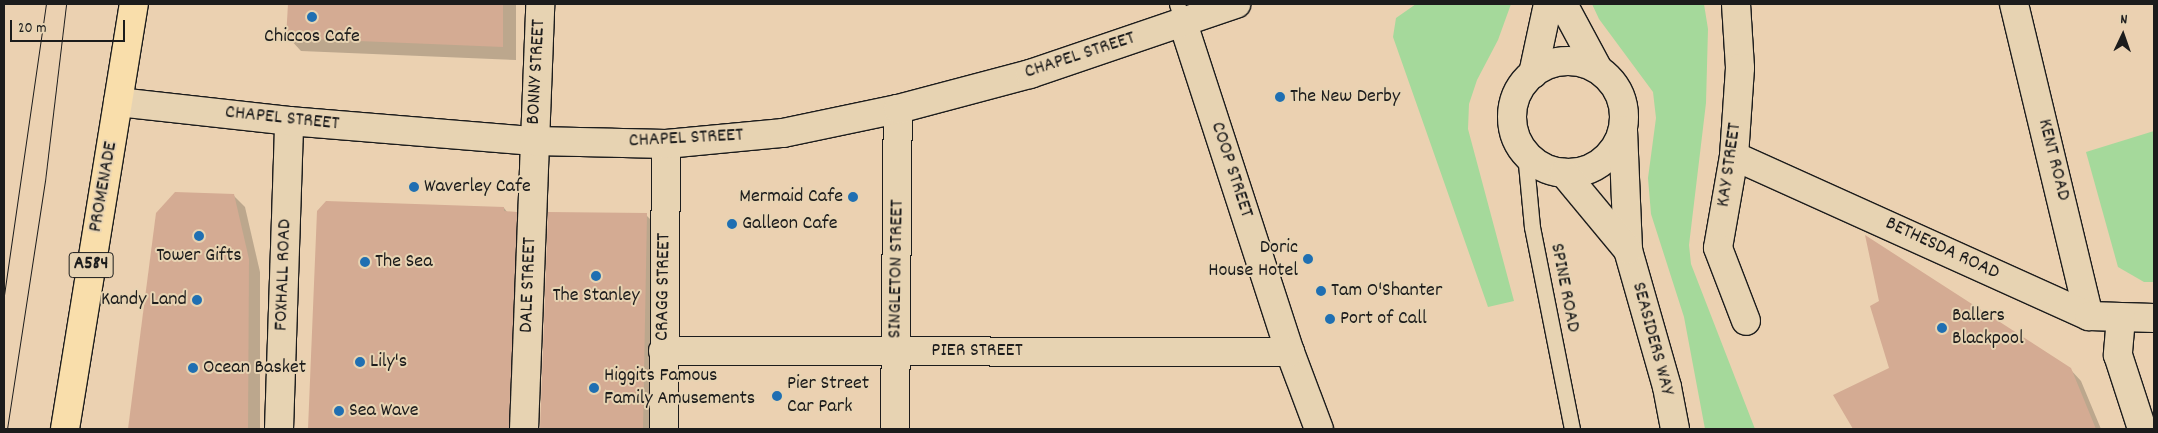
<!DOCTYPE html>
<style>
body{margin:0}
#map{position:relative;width:2158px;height:433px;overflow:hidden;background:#ebd1b1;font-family:Dekko,sans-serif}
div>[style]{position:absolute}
.green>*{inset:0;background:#a5d99b}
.shadow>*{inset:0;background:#0003}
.building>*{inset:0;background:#d4ab93}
.roads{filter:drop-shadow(1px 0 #1c1c1c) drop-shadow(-1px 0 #1c1c1c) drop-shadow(0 1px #1c1c1c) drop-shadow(0 -1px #1c1c1c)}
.lane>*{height:15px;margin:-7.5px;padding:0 7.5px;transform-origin:7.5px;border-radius:7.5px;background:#e7d3b2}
.street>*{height:28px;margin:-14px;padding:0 14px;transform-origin:14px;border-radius:14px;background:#e7d3b2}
.street>.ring{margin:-14px;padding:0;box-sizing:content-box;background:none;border:28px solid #e7d3b2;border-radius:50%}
.secondary>*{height:28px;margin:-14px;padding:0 14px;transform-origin:14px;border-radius:14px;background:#e7d3b2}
.primary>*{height:28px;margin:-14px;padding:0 14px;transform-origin:14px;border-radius:14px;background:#f9deab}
.tram>*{height:1px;margin:-0.5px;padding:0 0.5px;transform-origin:0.5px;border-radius:0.5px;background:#1c1c1c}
.dots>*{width:14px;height:14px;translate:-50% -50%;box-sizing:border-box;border:2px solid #e7d3b2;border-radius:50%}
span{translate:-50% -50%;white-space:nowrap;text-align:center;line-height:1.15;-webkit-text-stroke:4px #e7d3b2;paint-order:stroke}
.shield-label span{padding:1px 4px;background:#e7d3b2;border:1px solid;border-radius:4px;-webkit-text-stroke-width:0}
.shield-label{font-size:19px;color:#1c1c1c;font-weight:700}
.poi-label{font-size:20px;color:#1c1c1c}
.left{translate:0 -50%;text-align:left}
.right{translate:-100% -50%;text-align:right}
.street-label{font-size:20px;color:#1c1c1c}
.frame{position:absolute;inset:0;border:5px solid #1c1c1c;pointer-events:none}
.north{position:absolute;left:2098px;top:10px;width:50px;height:50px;-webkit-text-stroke:4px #e7d3b2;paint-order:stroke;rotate:3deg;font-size:14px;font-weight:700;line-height:20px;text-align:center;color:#1c1c1c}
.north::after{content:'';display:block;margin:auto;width:18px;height:22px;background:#1c1c1c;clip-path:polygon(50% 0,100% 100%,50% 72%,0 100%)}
.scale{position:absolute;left:10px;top:20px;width:115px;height:22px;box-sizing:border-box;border:2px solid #1c1c1c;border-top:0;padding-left:6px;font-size:15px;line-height:18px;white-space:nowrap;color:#1c1c1c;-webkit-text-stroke:4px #e7d3b2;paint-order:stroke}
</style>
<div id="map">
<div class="green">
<div style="clip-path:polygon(1416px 4px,1511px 4px,1498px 40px,1477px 80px,1469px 104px,1468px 129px,1514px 301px,1488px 307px,1393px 37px,1396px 18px)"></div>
<div style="clip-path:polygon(1592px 4px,1704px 4px,1708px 29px,1706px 103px,1689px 245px,1691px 264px,1755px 429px,1705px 429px,1684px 317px,1651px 214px,1648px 178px,1656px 118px,1653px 92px,1599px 19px)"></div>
<div style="clip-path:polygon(2154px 131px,2154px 282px,2144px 282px,2118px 267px,2086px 152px)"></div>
</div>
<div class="shadow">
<div style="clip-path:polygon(289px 4px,516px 4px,516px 60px,301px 51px,288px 37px)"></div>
<div style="clip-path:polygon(233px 195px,245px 207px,260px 272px,260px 429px,129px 429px,142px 350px)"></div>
<div style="clip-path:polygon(504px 208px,508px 213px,516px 213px,527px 224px,519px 429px,310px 429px,318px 212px)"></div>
<div style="clip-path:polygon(549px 213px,646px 215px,657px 226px,653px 429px,541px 429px)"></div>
<div style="clip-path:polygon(2070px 369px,2081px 381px,2101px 429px,1986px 429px,1975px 403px,1925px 429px,1855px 429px,1835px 395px)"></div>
</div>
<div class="building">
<div style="clip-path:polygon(288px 4px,503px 4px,503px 47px,286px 38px)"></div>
<div style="clip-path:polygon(175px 192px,234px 194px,249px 259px,248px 429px,128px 429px,156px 213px)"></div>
<div style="clip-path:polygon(326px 201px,504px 207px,504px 211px,517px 212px,509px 429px,308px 429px,317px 211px)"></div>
<div style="clip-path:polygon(548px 212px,647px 213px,643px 429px,540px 429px)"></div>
<div style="clip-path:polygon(1865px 235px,2071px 368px,2096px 429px,1853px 429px,1833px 395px,1889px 368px,1870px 306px,1879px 301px)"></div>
</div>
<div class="roads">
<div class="lane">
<div style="left:1177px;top:4px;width:20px;rotate:72deg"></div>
<div style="left:1525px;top:153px;width:74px;rotate:84.6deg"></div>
<div style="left:1532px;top:227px;width:206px;rotate:78.8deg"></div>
</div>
<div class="street">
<div style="left:1563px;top:4px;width:74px;rotate:61.7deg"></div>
<div style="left:1736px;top:4px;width:64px;rotate:86.4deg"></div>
<div style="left:1740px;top:68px;width:88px;rotate:93.9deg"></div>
<div style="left:1734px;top:156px;width:93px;rotate:99.9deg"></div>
<div style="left:1718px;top:248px;width:78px;rotate:69deg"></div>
<div style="left:2014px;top:4px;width:321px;rotate:76.5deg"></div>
<div style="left:1183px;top:23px;width:346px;rotate:72deg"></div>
<div style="left:1290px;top:352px;width:82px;rotate:69.4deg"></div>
<div class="ring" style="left:1512px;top:61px;width:84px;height:84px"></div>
<div style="left:1533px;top:74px;width:72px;rotate:-77.9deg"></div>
<div style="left:1623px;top:130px;width:120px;rotate:87.6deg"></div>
<div style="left:1628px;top:250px;width:142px;rotate:74.1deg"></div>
<div style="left:1667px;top:387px;width:43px;rotate:79.2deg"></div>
<div style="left:1734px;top:156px;width:389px;rotate:24.3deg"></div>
<div style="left:2089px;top:316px;width:65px;rotate:1.8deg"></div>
<div style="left:1564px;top:173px;width:100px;rotate:50.3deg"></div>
<div style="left:2121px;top:318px;width:37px;rotate:95deg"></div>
<div style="left:2118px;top:355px;width:78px;rotate:72deg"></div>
<div style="left:663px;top:351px;width:627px;rotate:0.09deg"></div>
<div style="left:279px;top:429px;width:308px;rotate:-88.1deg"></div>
<div style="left:524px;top:429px;width:425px;rotate:-87.8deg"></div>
<div style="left:664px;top:429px;width:285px;rotate:-89.6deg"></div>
<div style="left:895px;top:429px;width:320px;rotate:-89.5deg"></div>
</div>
<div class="secondary">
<div style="left:118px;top:102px;width:172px;rotate:6.3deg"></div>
<div style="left:289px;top:121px;width:246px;rotate:4.7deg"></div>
<div style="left:534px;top:141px;width:132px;rotate:1.3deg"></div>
<div style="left:666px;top:144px;width:118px;rotate:-5.4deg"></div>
<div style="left:783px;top:133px;width:117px;rotate:-11.8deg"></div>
<div style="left:898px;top:109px;width:137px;rotate:-14.9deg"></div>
<div style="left:1030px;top:74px;width:218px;rotate:-18.8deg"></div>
</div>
<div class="primary">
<div style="left:65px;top:429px;width:431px;rotate:-80.8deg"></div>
</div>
</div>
<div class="tram">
<div style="left:4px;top:295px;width:294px;rotate:-81.8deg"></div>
<div style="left:7px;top:429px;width:251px;rotate:-81.3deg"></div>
<div style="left:45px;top:181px;width:178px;rotate:-83.2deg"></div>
</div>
<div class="dots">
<div style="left:312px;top:17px;background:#1f6fb2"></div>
<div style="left:1280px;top:97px;background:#1f6fb2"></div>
<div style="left:414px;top:187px;background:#1f6fb2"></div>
<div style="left:853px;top:197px;background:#1f6fb2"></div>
<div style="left:732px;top:224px;background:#1f6fb2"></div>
<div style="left:199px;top:236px;background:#1f6fb2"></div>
<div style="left:1308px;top:259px;background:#1f6fb2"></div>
<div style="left:365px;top:262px;background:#1f6fb2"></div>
<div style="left:596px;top:276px;background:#1f6fb2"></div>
<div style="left:1321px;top:291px;background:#1f6fb2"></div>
<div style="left:197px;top:300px;background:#1f6fb2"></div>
<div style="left:1330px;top:319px;background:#1f6fb2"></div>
<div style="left:1942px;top:328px;background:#1f6fb2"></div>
<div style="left:360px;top:362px;background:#1f6fb2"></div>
<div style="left:193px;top:368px;background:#1f6fb2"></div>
<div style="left:594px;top:388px;background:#1f6fb2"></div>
<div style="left:777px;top:396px;background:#1f6fb2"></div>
<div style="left:339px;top:411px;background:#1f6fb2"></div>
</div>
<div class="shield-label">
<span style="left:91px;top:265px">A584</span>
</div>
<div class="poi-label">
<span style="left:312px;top:37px">Chiccos Cafe</span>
<span class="left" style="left:1290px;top:97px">The New Derby</span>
<span class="left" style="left:424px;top:187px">Waverley Cafe</span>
<span class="right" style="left:843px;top:197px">Mermaid Cafe</span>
<span class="left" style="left:742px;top:224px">Galleon Cafe</span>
<span class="right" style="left:1298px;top:260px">Doric<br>House Hotel</span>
<span style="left:199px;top:256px">Tower Gifts</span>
<span class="left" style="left:375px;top:262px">The Sea</span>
<span class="left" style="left:1331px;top:291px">Tam O'Shanter</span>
<span style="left:596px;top:296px">The Stanley</span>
<span class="right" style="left:187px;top:300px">Kandy Land</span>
<span class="left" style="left:1952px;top:328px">Ballers<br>Blackpool</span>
<span class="left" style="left:1340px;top:319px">Port of Call</span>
<span class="left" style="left:370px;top:362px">Lily's</span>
<span class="left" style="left:203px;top:368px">Ocean Basket</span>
<span class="left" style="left:604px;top:388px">Higgits Famous<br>Family Amusements</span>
<span class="left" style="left:787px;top:396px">Pier Street<br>Car Park</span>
<span class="left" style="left:349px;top:411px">Sea Wave</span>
</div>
<div class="street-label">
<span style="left:1080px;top:56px;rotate:-18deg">CHAPEL STREET</span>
<span style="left:537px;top:72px;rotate:-87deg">BONNY STREET</span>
<span style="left:282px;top:119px;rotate:6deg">CHAPEL STREET</span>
<span style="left:686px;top:139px;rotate:-3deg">CHAPEL STREET</span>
<span style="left:2053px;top:160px;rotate:76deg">KENT ROAD</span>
<span style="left:1730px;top:165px;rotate:-82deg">KAY STREET</span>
<span style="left:1231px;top:170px;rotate:72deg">COOP STREET</span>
<span style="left:104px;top:187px;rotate:-80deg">PROMENADE</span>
<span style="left:1942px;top:249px;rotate:25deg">BETHESDA ROAD</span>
<span style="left:897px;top:269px;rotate:-89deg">SINGLETON STREET</span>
<span style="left:284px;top:275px;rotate:-88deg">FOXHALL ROAD</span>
<span style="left:529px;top:285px;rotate:-88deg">DALE STREET</span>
<span style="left:664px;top:287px;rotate:-89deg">CRAGG STREET</span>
<span style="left:1564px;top:288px;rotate:79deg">SPINE ROAD</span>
<span style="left:1652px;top:339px;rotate:75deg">SEASIDERS WAY</span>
<span style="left:977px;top:351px">PIER STREET</span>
</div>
<div class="frame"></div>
<div class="north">N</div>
<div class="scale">20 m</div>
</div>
